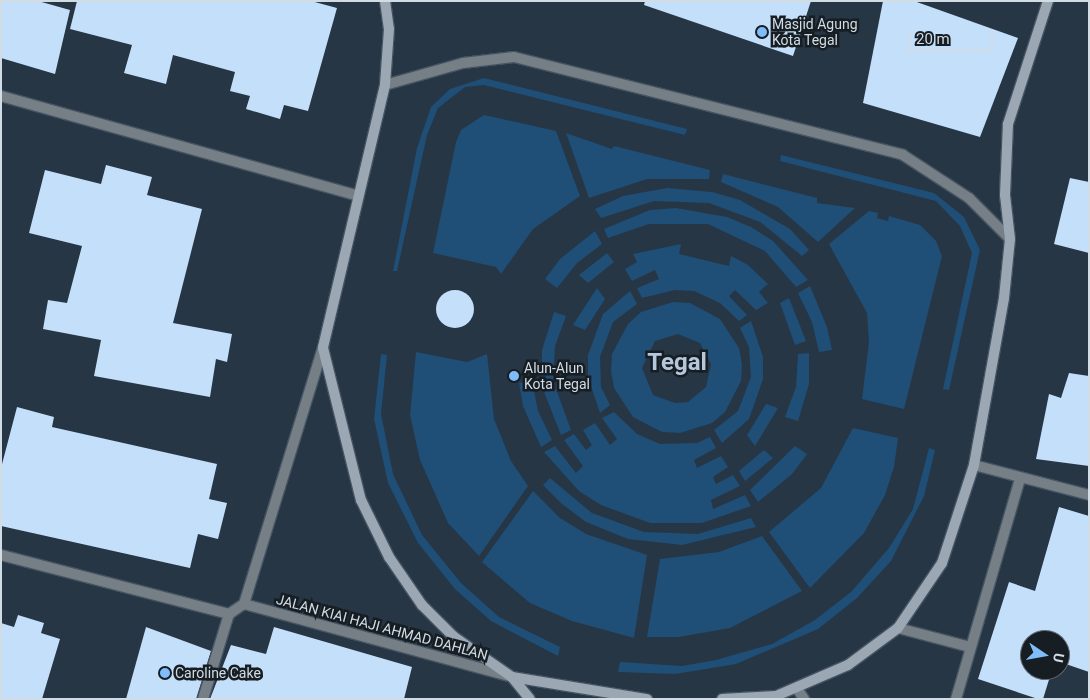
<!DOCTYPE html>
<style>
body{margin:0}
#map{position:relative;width:1090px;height:700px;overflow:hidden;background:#263645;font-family:Roboto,sans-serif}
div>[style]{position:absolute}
.green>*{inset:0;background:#1f4e77}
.building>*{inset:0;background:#c4dffa}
.round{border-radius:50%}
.roads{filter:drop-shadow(1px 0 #455462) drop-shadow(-1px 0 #455462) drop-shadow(0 1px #455462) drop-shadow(0 -1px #455462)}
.lane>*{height:10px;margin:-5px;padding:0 5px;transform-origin:5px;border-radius:5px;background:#767e86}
.street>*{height:10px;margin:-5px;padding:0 5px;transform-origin:5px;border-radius:5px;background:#767e86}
.secondary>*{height:10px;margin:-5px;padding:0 5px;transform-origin:5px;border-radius:5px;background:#9ba8b4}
.dots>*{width:14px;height:14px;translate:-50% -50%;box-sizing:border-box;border:2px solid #161d23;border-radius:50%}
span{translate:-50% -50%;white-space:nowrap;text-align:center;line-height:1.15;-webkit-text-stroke:5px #161d23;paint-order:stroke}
.poi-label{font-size:14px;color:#d2dce5}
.left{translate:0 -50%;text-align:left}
.street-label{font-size:14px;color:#d2dce5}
.town-label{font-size:24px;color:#b5c8db;font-weight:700}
.frame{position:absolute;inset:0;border:2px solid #d2dce5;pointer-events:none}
.north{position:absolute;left:1020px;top:630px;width:50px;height:50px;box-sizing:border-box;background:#161d23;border:1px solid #616971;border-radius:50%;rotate:102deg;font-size:14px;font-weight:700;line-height:20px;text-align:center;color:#d2dce5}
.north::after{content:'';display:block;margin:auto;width:18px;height:22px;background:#7ebdf9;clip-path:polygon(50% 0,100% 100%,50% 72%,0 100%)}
.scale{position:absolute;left:908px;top:30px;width:85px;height:22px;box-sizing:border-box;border:2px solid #d2dce5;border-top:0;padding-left:6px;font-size:15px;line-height:18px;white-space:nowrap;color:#d2dce5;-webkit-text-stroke:4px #161d23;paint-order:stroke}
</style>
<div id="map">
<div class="green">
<div style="clip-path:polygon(484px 78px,687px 129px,685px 135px,484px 85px,465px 87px,438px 108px,427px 135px,397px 271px,393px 271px,417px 148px,431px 107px,450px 89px)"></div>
<div style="clip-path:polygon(484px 115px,556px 131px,580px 196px,533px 229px,501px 274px,496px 267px,433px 253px,456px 142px,461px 130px)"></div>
<div style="clip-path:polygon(566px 133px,612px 149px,614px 146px,710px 170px,709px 179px,647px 179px,589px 198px)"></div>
<div style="clip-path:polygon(781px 155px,934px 193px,964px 217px,980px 250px,949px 390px,943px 389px,972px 253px,960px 226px,936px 201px,780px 161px)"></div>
<div style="clip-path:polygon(723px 174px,817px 198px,817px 203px,855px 208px,818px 242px,778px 207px,721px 182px)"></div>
<div style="clip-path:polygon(667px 188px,712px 192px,740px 200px,790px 229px,809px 250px,802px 256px,760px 222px,709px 203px,654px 201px,601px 218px,595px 209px,623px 196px)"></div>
<div style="clip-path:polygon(676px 208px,727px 217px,751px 227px,773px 241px,808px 280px,796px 287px,765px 251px,708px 224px,649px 224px,608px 238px,604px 229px,650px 210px)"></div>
<div style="clip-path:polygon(869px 211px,878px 213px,877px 218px,888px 221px,889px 216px,920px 225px,936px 241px,942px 256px,904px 409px,862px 399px,869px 342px,867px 313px,829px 244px)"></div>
<div style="clip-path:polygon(595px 231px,602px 244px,577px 263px,557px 288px,545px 279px,560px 259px)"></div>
<div style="clip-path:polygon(681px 244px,679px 254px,729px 266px,731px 256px,748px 265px,768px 284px,759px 292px,768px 303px,756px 310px,735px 290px,729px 296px,747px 315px,739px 321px,720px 303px,694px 291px,675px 290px,642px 298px,637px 288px,659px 279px,655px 270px,632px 281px,625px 269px,637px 262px,633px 254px)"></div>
<div style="clip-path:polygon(607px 253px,614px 262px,588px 283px,579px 275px)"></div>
<div style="clip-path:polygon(810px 286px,827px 327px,832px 350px,819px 352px,812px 322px,798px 293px)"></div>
<div style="clip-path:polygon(597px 288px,605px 299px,585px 330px,573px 325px)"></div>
<div style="clip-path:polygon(630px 291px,637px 304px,613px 322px,600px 357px,601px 387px,610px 405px,600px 413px,588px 377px,588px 355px,603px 314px)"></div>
<div style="clip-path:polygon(789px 298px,806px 341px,795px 345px,780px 303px)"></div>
<div style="clip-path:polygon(evenodd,673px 302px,690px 303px,720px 319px,739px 348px,742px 364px,741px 381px,725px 412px,712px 423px,680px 433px,662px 432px,633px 417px,614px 388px,611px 371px,612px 354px,628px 324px,641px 312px,673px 302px,678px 334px,700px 343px,711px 364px,706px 387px,688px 402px,675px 403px,653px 395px,642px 368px,655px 341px,678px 334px)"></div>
<div style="clip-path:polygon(554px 312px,566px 316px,555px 346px,553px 379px,542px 380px,542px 350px)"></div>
<div style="clip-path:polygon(751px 321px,763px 357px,763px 379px,749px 419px,722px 443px,714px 430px,738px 411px,751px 377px,749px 347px,740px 328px)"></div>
<div style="clip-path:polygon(416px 352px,467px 362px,487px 354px,494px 419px,511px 461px,528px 486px,479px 556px,448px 523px,420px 460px,410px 415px)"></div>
<div style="clip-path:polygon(809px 353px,809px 384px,798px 421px,785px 417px,796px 387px,798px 354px)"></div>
<div style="clip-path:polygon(381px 354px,387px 355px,381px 414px,393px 474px,422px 535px,461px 583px,499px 617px,560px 647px,558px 656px,491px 621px,455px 589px,418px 543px,388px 483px,374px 419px)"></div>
<div style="clip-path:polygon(532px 381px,538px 411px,552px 440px,541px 447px,523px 406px,519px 383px)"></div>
<div style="clip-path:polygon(556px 389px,571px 430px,561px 435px,544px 392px)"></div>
<div style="clip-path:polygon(766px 404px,778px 408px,755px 446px,747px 435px)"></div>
<div style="clip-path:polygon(614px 412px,637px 434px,660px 444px,697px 443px,710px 437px,716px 448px,694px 460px,697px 468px,721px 456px,728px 467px,713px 477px,716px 484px,733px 475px,740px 486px,711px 500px,713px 509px,745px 495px,751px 506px,702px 523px,650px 523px,601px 505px,579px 491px,544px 452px,555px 446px,576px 473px,583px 466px,564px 440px,574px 434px,586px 450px,592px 445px,583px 430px,595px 423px,610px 445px,617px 439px,602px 418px)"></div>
<div style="clip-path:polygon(853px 428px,898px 438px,894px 467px,885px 495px,864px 533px,810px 588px,769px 532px,821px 488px)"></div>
<div style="clip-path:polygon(795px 446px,807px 454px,792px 474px,758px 502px,750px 490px)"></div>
<div style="clip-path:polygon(929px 448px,935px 450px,924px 496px,891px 561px,857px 598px,818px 629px,736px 664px,675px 674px,618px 672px,620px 662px,682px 666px,716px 660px,772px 644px,815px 620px,851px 592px,889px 548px,913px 509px)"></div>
<div style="clip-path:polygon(764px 450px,773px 458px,745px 481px,739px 471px)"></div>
<div style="clip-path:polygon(550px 478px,592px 513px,644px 532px,698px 534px,751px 518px,756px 527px,682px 545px,628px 539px,586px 522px,562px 504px,543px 485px)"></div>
<div style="clip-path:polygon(533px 491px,560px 518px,586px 534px,647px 555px,634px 638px,572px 621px,530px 603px,482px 562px)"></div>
<div style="clip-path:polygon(762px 536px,802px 591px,730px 628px,679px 637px,647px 637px,660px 559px,719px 552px)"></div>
</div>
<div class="building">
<div style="clip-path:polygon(1px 1px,38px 1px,70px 10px,55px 74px,1px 58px)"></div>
<div style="clip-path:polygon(77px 1px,311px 1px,337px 8px,308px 111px,284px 105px,280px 119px,246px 109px,250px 96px,230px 91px,235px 72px,173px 55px,166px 84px,124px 73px,132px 45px,70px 29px)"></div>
<div style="clip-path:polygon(645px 1px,811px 1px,793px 56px,644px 5px)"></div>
<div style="clip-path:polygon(883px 1px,914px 1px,1018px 38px,980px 137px,863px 103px)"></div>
<div style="clip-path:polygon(106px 165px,152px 177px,147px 195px,202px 209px,173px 323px,232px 334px,227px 362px,216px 359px,210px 397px,94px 376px,101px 340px,43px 329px,48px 300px,67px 303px,82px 246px,29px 233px,45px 170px,101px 184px)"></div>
<div style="clip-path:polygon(1070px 178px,1089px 182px,1089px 253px,1054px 244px)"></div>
<div class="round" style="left:436px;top:290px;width:38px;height:38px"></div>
<div style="clip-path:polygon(1069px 373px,1089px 376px,1089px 466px,1036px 459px,1049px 394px,1061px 398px)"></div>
<div style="clip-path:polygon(17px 407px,54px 417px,52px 427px,217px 464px,209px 499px,227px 503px,218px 539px,198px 534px,190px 568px,1px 526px,1px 468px)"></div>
<div style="clip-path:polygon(1059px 507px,1089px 516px,1089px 672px,1060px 662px,1060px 640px,1030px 640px,1030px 670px,1052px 670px,1043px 699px,1038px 699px,978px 679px,1009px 582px,1035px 591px)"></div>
<div style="clip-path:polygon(18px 615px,44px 623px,41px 633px,60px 639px,42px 699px,1px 699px,1px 623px,14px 627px)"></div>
<div style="clip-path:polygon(146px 627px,211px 651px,196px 699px,126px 699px)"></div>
<div style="clip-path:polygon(274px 627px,412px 667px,404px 699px,210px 699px,231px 645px,266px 654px)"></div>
</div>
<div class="roads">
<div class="lane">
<div style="left:798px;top:690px;width:11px;rotate:56deg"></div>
</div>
<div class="street">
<div style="left:385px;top:85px;width:81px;rotate:-15.8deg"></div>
<div style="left:463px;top:63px;width:51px;rotate:-6.7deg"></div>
<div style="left:514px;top:57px;width:401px;rotate:14.1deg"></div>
<div style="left:903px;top:155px;width:79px;rotate:33.1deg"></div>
<div style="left:969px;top:198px;width:58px;rotate:45deg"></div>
<div style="left:1px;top:96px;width:371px;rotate:15.6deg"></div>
<div style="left:974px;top:465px;width:119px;rotate:14.6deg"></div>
<div style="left:1px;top:555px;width:236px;rotate:14.5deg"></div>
<div style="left:244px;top:604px;width:275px;rotate:15.2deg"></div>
<div style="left:229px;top:614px;width:18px;rotate:-34deg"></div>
<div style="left:244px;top:604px;width:268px;rotate:-72.9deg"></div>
<div style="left:898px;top:628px;width:74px;rotate:14.8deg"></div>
<div style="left:203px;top:699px;width:89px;rotate:-73deg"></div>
<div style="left:956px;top:699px;width:230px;rotate:-73.8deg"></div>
</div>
<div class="secondary">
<div style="left:385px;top:1px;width:28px;rotate:82deg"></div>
<div style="left:389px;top:29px;width:56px;rotate:94.1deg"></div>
<div style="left:385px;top:85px;width:270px;rotate:103.3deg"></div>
<div style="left:323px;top:348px;width:157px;rotate:76deg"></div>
<div style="left:361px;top:500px;width:64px;rotate:63.8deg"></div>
<div style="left:389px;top:557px;width:58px;rotate:55.5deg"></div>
<div style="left:422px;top:605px;width:44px;rotate:45deg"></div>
<div style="left:453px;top:636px;width:72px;rotate:34.8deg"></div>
<div style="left:512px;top:677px;width:28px;rotate:51deg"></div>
<div style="left:512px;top:677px;width:137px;rotate:9.3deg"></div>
<div style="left:722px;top:699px;width:54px;rotate:-3.2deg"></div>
<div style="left:776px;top:696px;width:78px;rotate:-23.3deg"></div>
<div style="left:848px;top:665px;width:62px;rotate:-36.5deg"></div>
<div style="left:898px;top:628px;width:78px;rotate:-55.9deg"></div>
<div style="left:942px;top:563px;width:103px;rotate:-71.9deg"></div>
<div style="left:974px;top:465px;width:170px;rotate:-79.8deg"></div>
<div style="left:1004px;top:298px;width:59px;rotate:-84.2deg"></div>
<div style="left:1010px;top:239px;width:44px;rotate:-96.5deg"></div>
<div style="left:1005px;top:195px;width:71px;rotate:-87.6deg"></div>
<div style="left:1008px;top:124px;width:129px;rotate:-72deg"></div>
</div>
</div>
<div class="dots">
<div style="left:762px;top:32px;background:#7ebdf9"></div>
<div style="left:514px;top:376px;background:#7ebdf9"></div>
<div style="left:165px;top:673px;background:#7ebdf9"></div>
</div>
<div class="poi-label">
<span class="left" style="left:772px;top:32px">Masjid Agung<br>Kota Tegal</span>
<span class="left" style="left:524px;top:376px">Alun-Alun<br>Kota Tegal</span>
<span class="left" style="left:175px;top:673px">Caroline Cake</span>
</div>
<div class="street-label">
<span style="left:382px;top:627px;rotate:15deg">JALAN KIAI HAJI AHMAD DAHLAN</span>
</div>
<div class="town-label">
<span style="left:677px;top:363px">Tegal</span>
</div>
<div class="frame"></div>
<div class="north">U</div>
<div class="scale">20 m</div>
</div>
